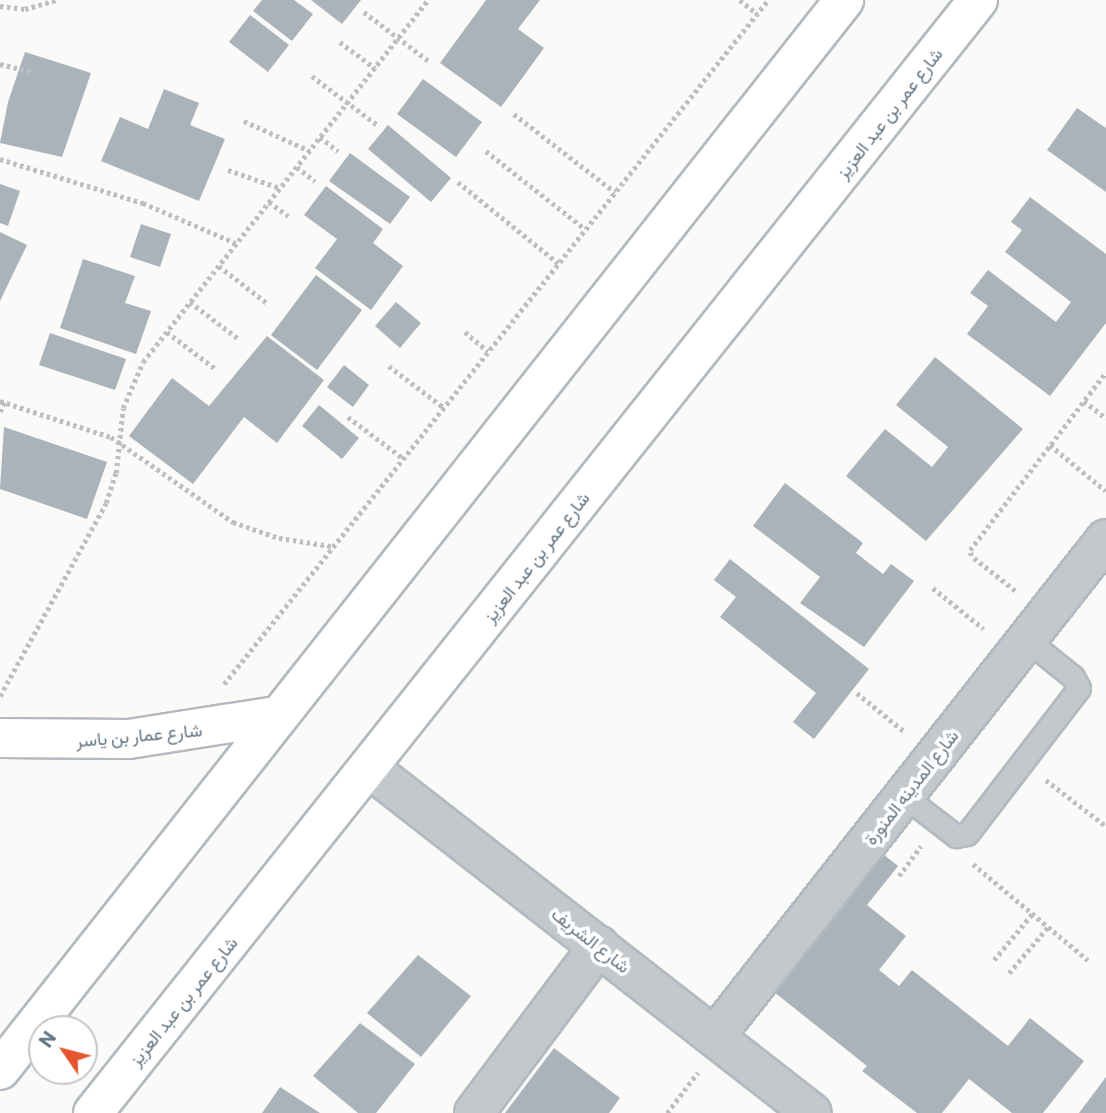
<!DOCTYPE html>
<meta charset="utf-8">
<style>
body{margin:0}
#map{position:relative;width:1106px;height:1113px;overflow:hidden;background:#fafaf8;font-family:Commissioner,Vazirmatn,sans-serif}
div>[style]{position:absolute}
.building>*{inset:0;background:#aab3b9}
.path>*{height:4.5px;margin-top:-2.25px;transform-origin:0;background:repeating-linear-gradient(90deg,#bbbfc2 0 3.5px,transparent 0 7px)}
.roads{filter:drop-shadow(2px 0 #b3babf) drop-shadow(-2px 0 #b3babf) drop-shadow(0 2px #b3babf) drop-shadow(0 -2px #b3babf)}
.lane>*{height:21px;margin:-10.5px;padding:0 10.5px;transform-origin:10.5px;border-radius:10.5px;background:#c3c8cc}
.street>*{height:38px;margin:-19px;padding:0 19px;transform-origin:19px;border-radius:19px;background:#c3c8cc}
.secondary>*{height:38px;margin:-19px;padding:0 19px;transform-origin:19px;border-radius:19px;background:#fff}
span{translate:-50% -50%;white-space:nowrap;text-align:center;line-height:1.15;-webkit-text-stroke:7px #fff;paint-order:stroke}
.street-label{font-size:18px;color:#657683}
.north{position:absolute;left:28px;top:1015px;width:70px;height:70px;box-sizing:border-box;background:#fff;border:2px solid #c1c8cd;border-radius:50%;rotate:305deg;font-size:19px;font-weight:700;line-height:28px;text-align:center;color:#657683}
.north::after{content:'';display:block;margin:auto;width:24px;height:32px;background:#e4572e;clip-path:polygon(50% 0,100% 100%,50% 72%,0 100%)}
</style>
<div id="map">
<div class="building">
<div style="clip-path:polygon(262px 0,294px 0,313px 14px,292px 41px,253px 11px)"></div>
<div style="clip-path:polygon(311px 0,361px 0,342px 24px)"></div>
<div style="clip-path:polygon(486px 0,540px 0,518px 29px,544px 48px,501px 107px,440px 63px)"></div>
<div style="clip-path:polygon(250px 15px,289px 45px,268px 72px,229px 42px)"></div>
<div style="clip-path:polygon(25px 52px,91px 73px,62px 157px,0 143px,8px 102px)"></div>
<div style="clip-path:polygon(423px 79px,482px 122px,456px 157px,397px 114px)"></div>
<div style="clip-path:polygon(164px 89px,199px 103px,190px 125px,225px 139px,199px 201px,101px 161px,120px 117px,148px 129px)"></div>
<div style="clip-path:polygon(1077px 108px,1106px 128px,1106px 192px,1047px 150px)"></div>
<div style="clip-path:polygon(388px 125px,451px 178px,431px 202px,368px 149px)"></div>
<div style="clip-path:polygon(350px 153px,410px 197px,390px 224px,329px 181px)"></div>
<div style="clip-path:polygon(0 184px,20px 191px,8px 226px,0 223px)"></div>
<div style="clip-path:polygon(326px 186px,383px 229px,373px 243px,403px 266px,371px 310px,315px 268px,337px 239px,304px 215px)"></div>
<div style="clip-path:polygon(1030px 197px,1106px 254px,1106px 323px,1050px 396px,967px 334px,988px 306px,970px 293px,988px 270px,1056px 322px,1071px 302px,1005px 252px,1022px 230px,1011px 222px)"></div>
<div style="clip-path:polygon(141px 224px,171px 234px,160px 267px,130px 257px)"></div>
<div style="clip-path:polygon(0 232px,27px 245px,0 301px)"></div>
<div style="clip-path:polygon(83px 259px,135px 276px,125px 303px,151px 311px,136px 354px,60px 328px)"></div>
<div style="clip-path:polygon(316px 275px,362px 310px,317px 370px,271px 335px)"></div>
<div style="clip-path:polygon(396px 302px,421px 323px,400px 348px,375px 326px)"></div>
<div style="clip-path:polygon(50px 333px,126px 359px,115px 390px,39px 365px)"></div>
<div style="clip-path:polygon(267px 336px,324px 380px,277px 443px,244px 417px,193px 484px,129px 436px,172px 378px,209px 406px)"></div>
<div style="clip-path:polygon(935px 357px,1023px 429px,926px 541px,846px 476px,885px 429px,932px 467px,948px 447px,896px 405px)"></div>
<div style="clip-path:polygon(344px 365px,369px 385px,353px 407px,327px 387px)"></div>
<div style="clip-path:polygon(319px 405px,359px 438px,342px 459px,302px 426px)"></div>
<div style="clip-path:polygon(4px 427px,107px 462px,87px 519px,0 489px)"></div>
<div style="clip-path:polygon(785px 483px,863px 543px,856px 553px,883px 574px,891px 564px,914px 581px,864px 647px,800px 603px,820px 577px,753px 526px)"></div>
<div style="clip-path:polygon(730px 559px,869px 669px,814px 739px,793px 722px,816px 693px,720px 617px,736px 597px,714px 580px)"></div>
<div style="clip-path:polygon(878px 850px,898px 866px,867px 905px,906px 936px,879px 970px,899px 986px,912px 970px,1008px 1046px,1030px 1018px,1084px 1061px,1043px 1113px,1012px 1113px,969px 1079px,942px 1113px,917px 1113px,862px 1071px,867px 1066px,769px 988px)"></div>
<div style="clip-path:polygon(418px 955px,471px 996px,421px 1057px,367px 1013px)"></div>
<div style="clip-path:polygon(360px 1023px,415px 1064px,376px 1113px,358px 1113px,313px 1076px)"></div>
<div style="clip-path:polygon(554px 1048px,620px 1098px,609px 1113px,505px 1113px)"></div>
<div style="clip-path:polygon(1106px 1077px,1106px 1113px,1079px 1113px)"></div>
<div style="clip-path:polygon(280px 1087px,320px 1113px,262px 1113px)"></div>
</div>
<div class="path">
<div style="left:740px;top:0;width:22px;rotate:39deg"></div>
<div style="left:0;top:6px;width:25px;rotate:7deg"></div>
<div style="left:25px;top:9px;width:32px;rotate:-16deg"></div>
<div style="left:364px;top:12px;width:83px;rotate:37.1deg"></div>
<div style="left:340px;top:42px;width:44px;rotate:36.6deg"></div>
<div style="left:0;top:64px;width:32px;rotate:14deg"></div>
<div style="left:312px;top:76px;width:84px;rotate:36.7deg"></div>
<div style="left:514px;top:114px;width:128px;rotate:37.7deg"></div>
<div style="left:244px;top:121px;width:72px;rotate:24.4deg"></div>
<div style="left:320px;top:137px;width:23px;rotate:38deg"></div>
<div style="left:486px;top:151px;width:126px;rotate:38.2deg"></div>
<div style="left:0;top:159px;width:150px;rotate:17.1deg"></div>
<div style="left:143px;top:203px;width:101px;rotate:23.3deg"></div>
<div style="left:297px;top:167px;width:23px;rotate:38deg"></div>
<div style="left:228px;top:170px;width:55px;rotate:19.1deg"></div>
<div style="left:458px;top:182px;width:129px;rotate:39deg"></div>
<div style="left:269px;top:202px;width:24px;rotate:36deg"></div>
<div style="left:219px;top:266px;width:61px;rotate:37.6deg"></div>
<div style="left:190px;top:302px;width:61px;rotate:37.1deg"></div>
<div style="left:167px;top:332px;width:61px;rotate:37.1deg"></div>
<div style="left:465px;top:332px;width:30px;rotate:40deg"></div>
<div style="left:389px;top:366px;width:68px;rotate:37.2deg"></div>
<div style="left:0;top:401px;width:117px;rotate:18deg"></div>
<div style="left:111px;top:437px;width:149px;rotate:34.9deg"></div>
<div style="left:233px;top:522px;width:49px;rotate:19.2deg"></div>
<div style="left:279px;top:538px;width:53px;rotate:8.7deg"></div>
<div style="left:1084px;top:401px;width:28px;rotate:38deg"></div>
<div style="left:0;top:412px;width:11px;rotate:-68deg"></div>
<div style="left:348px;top:417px;width:69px;rotate:36.7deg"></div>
<div style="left:1050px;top:445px;width:72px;rotate:39.4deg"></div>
<div style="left:933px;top:588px;width:65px;rotate:38.8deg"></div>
<div style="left:1015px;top:591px;width:56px;rotate:-141.5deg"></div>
<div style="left:971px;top:556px;width:6px;rotate:-99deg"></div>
<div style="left:970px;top:550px;width:224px;rotate:-52.6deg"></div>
<div style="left:224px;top:684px;width:874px;rotate:-51.5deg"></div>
<div style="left:857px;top:693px;width:62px;rotate:39.1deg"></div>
<div style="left:0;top:696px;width:220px;rotate:-61.2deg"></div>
<div style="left:106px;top:503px;width:32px;rotate:-72deg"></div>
<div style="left:116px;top:473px;width:65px;rotate:-83.9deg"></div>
<div style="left:123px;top:408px;width:50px;rotate:-66.5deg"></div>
<div style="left:143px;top:362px;width:461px;rotate:-51.8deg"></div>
<div style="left:1046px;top:780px;width:76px;rotate:37.5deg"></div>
<div style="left:973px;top:864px;width:150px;rotate:39.9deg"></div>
<div style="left:899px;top:876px;width:37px;rotate:-54deg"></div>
<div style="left:994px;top:960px;width:60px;rotate:-50.4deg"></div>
<div style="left:1009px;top:973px;width:60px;rotate:-49.7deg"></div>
<div style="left:667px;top:1113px;width:51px;rotate:-52.9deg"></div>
</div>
<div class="roads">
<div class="lane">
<div style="left:904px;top:796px;width:66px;rotate:37.6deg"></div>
<div style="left:956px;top:836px;width:11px;rotate:-10deg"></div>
<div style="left:967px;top:834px;width:184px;rotate:-52.5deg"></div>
<div style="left:1079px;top:688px;width:13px;rotate:-119deg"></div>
<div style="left:1073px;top:677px;width:59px;rotate:-141.2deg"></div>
</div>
<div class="street">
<div style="left:369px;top:768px;width:561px;rotate:37.91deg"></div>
<div style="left:715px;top:1036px;width:632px;rotate:-51.81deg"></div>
<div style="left:474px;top:1113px;width:209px;rotate:-53.2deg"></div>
</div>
<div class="secondary">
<div style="left:0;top:738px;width:129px;rotate:0.4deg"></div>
<div style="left:129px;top:739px;width:149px;rotate:-8.9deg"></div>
<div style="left:0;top:1070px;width:1363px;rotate:-51.73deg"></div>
<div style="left:93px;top:1113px;width:1422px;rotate:-51.51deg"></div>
</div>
</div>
<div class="street-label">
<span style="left:889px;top:113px;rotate:-52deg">شارع عمر بن عبد العزيز</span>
<span style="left:536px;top:557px;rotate:-52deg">شارع عمر بن عبد العزيز</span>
<span style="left:139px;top:735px;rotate:-5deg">شارع عمار بن ياسر</span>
<span style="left:911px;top:787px;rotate:-52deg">شارع المدينه المنورة</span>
<span style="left:591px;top:940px;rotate:38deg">شارع الشريف</span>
<span style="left:183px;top:1001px;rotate:-51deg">شارع عمر بن عبد العزيز</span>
</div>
<div class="north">N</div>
</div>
